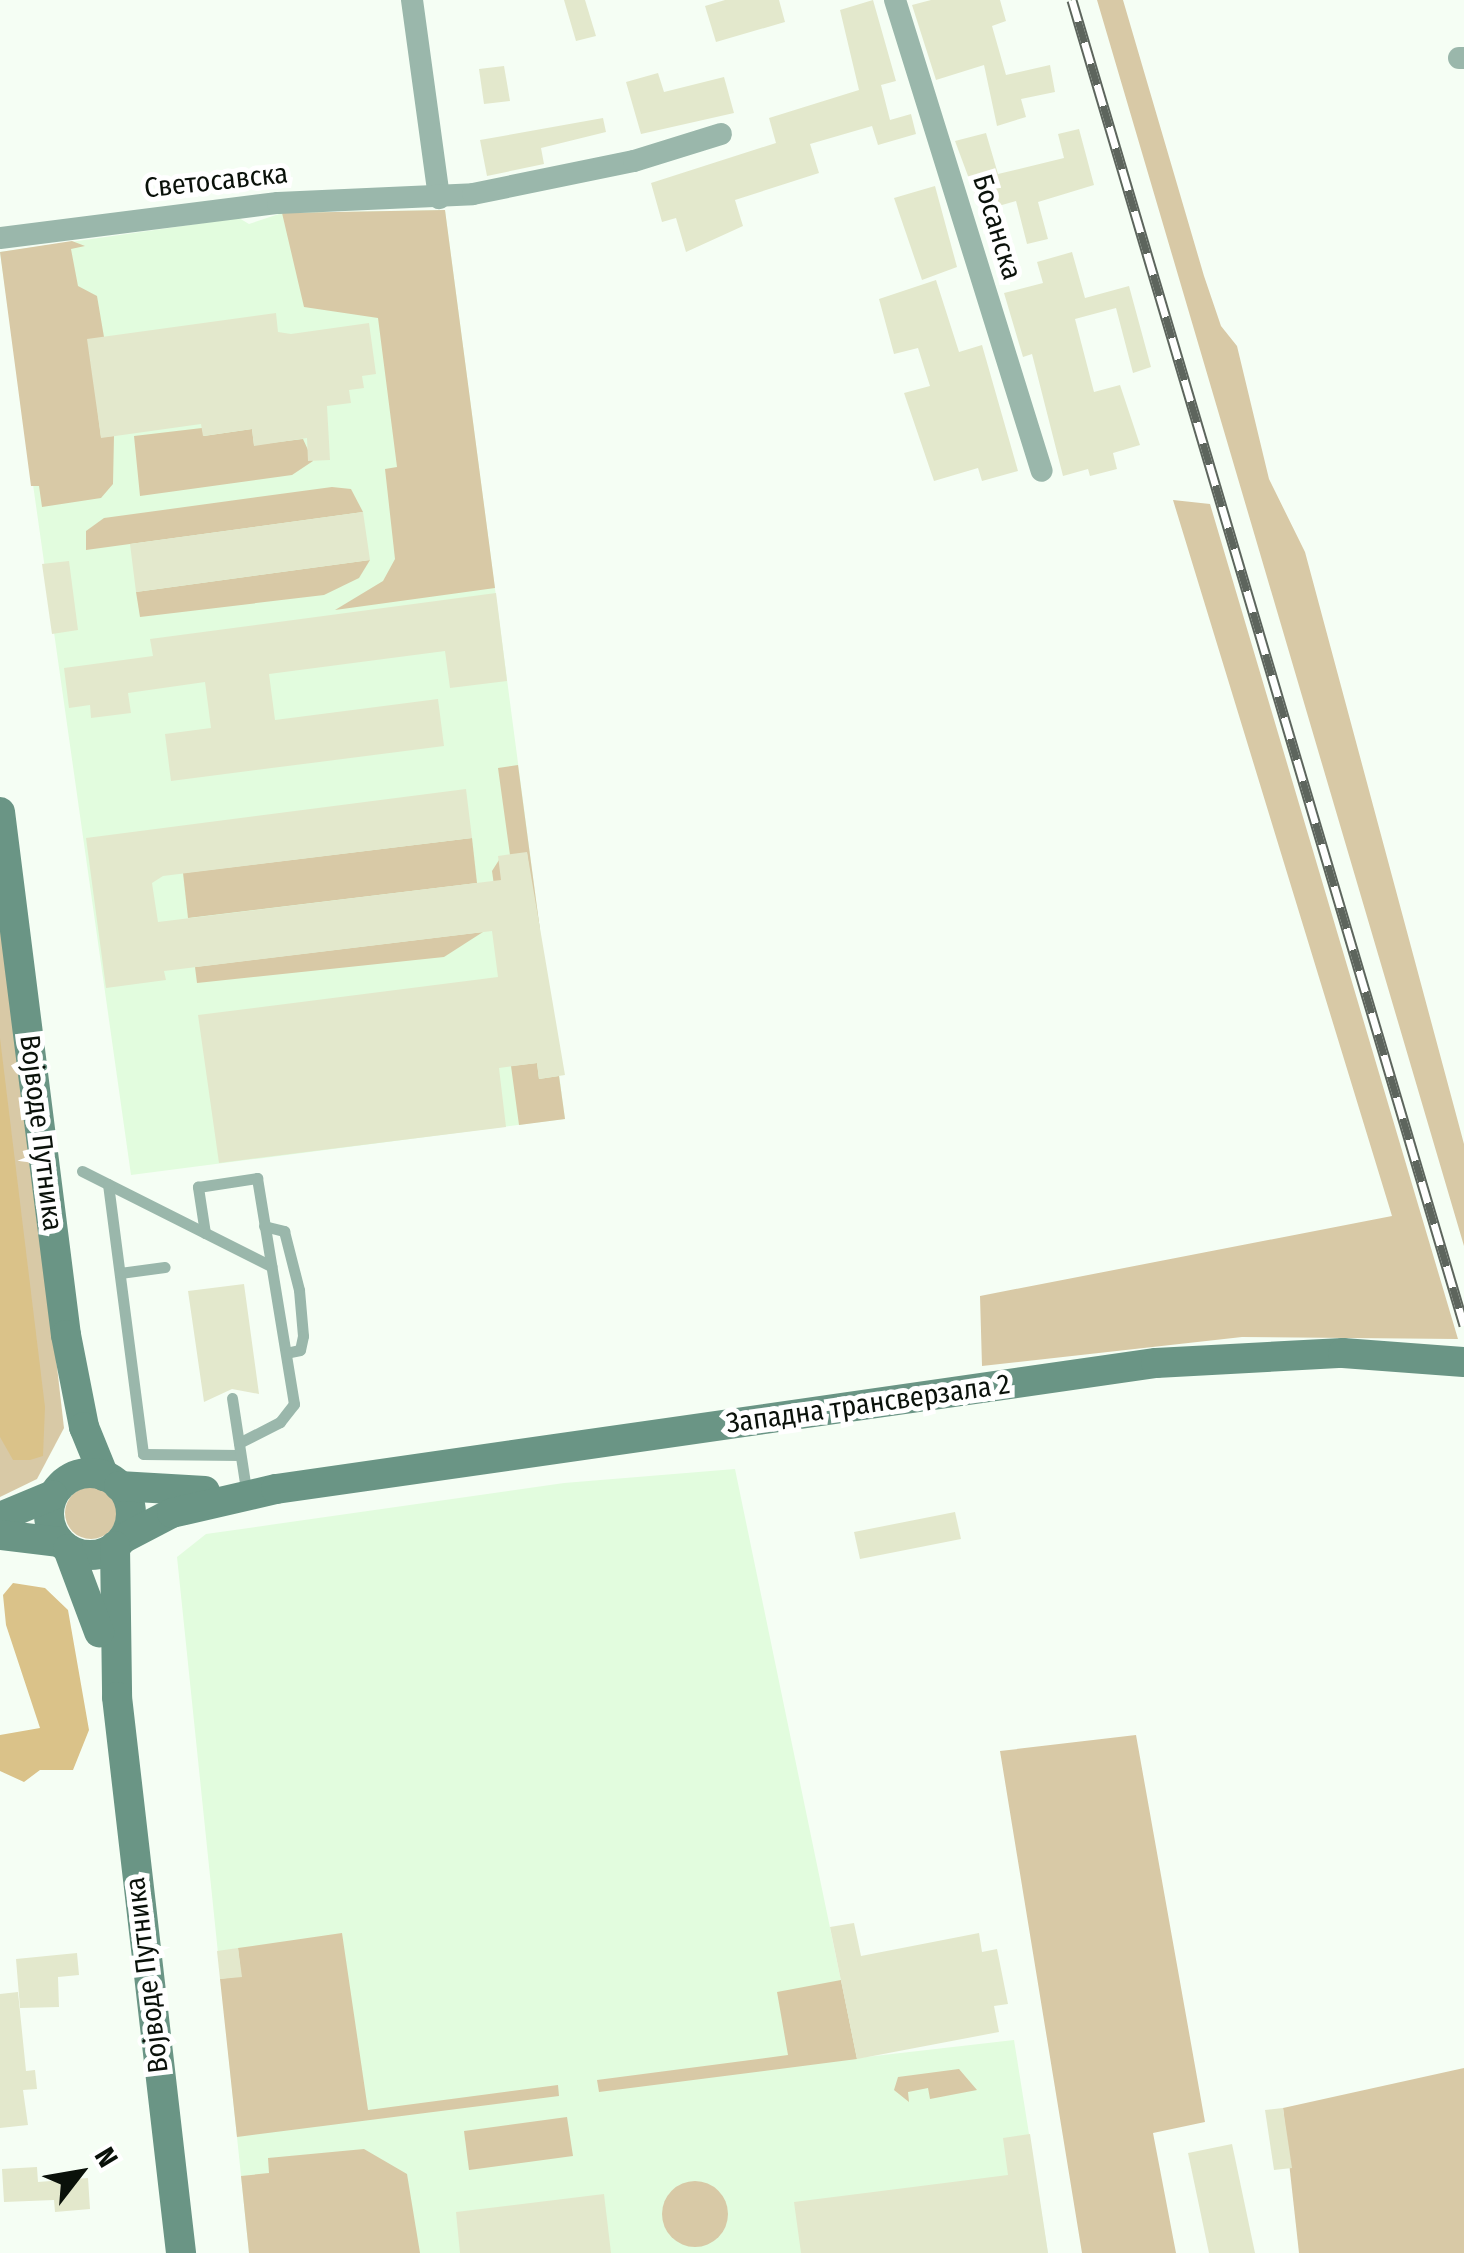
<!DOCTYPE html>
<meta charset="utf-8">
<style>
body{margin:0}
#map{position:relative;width:1464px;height:2253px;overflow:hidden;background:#f5fef4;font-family:"Fira Sans Condensed",sans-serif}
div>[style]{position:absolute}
.built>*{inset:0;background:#e2fcde}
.green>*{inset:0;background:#d8c9a6}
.round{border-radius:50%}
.forest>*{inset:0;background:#dac289}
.building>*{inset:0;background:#e3e8cc}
.lane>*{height:11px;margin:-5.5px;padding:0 5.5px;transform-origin:5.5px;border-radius:5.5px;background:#9ab7ab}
.street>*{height:22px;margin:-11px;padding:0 11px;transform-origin:11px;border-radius:11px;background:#9ab7ab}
.secondary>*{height:30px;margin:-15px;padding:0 15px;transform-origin:15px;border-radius:15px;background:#6a9585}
.secondary>.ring{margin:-15px;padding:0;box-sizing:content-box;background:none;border:30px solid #6a9585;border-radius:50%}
.rail>*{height:11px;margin-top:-5.5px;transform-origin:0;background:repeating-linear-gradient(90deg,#fff 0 22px,#5d655d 0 44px);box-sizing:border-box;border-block:2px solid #5d655d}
span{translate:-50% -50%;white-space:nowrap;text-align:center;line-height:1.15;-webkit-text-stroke:10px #fff;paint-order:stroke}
.street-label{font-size:28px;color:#0a110a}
.north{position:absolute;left:30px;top:2123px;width:100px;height:100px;-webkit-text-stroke:8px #fff;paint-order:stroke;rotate:59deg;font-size:28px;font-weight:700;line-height:40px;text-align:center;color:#0a110a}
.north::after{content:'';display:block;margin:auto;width:35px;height:45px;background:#0a110a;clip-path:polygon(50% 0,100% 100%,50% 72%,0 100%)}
</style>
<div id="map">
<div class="built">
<div style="clip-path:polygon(445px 210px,565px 1119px,131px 1175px,0 252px,239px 218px,249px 224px,282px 213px)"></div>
<div style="clip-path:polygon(735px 1469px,857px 2058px,1014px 2040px,1048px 2253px,249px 2253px,177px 1557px,206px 1534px,564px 1483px)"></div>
</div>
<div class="green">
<div style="clip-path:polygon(1097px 0,1123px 0,1204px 276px,1221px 326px,1237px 346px,1269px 479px,1305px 552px,1464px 1144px,1464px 1246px)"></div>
<div style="clip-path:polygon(445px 210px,495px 588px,335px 610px,383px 581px,395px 559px,385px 469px,397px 467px,378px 318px,304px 307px,282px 213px)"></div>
<div style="clip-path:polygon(72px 241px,85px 246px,71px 249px,78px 286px,97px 296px,104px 337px,97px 405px,101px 437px,114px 436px,113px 484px,101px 498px,42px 507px,39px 486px,31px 486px,0 252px)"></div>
<div style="clip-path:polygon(202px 428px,204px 436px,252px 429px,254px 445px,303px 439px,313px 461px,292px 475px,140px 496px,134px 436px)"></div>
<div style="clip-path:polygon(332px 487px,351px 489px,363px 512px,86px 550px,86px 531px,104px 518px)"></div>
<div style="clip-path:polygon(1173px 500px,1210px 504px,1458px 1339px,1242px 1337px,982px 1366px,980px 1296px,1392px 1216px)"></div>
<div style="clip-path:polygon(370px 560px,359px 578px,324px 595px,140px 617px,136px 592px)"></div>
<div style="clip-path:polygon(518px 765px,540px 930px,501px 935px,492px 871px,499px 860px,537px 927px,527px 853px,510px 855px,498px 768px)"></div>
<div style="clip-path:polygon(472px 838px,477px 883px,188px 918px,183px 873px)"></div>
<div style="clip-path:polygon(0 869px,64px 1428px,37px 1479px,0 1497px)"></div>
<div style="clip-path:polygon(483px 932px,444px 957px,197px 983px,195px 967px)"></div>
<div style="clip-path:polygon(537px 1063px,539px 1079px,559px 1076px,565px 1119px,519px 1125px,511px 1066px)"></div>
<div class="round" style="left:65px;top:1487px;width:52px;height:52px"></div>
<div style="clip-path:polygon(1136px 1735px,1205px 2122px,1153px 2133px,1176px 2253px,1082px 2253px,1000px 1751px)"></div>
<div style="clip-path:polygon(342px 1933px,368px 2110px,558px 2085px,559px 2096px,237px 2137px,220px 1979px,241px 1976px,238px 1948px)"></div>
<div style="clip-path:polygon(841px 1980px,857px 2059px,599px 2092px,597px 2080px,788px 2055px,777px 1992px)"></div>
<div style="clip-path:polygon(1464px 2068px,1464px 2253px,1299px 2253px,1283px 2108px)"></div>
<div style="clip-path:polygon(959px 2069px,977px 2090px,930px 2099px,928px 2088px,908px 2092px,909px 2102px,894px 2090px,898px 2077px)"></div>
<div style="clip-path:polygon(567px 2117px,573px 2156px,469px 2170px,464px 2131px)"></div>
<div style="clip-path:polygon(364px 2149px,407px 2174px,420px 2253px,249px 2253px,241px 2176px,269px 2173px,268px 2158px)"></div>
<div class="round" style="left:662px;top:2181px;width:66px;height:66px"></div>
</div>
<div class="forest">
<div style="clip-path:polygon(0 1038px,45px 1407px,43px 1456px,30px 1460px,13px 1460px,0 1437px)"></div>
<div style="clip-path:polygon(13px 1583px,45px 1588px,68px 1610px,89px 1730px,73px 1770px,40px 1770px,24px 1782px,0 1771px,0 1735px,40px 1728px,6px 1625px,3px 1595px)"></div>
</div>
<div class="building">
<div style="clip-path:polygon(564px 0,585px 0,596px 36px,576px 41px)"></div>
<div style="clip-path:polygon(725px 0,779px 0,785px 22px,716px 42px,705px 6px)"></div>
<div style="clip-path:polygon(873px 0,896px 81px,881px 85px,890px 120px,911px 114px,916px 134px,878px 145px,872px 126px,810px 144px,819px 173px,735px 200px,743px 226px,686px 252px,676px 218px,662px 222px,651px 183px,776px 143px,769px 118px,859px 90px,840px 10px)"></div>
<div style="clip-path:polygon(931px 0,1000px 0,1006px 21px,992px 26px,1006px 75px,1050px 65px,1055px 92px,1021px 99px,1026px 117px,997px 126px,984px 65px,936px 80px,912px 5px)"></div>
<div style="clip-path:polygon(504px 66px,510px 101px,484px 104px,479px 69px)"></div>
<div style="clip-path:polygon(658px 73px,664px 92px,724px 77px,734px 113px,641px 134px,626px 82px)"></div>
<div style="clip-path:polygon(603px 118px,606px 132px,541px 148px,544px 164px,487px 176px,480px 140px)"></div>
<div style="clip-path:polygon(1079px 129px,1094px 185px,1038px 202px,1048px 239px,1027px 244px,1016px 201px,981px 211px,955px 141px,986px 133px,998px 174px,1064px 158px,1058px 134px)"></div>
<div style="clip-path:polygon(935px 186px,957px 267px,922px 280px,894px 198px)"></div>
<div style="clip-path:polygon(1072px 252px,1085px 298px,1129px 286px,1151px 367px,1133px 373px,1116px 308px,1075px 319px,1094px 392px,1120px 385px,1140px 445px,1113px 453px,1117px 469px,1090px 476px,1088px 469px,1063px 476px,1032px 354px,1023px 357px,1004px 293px,1043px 283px,1037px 262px)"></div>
<div style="clip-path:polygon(936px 280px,959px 352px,982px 345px,1018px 471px,982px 481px,978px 468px,934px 481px,904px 393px,930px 386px,918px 348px,894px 354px,879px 299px)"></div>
<div style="clip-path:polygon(276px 313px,278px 332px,291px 334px,369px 323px,376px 374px,362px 376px,364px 388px,349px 390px,351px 403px,327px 406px,330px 460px,308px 461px,307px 438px,254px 446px,252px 429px,203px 436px,201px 424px,101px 438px,87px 339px)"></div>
<div style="clip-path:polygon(363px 512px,370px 560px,136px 592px,130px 544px)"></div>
<div style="clip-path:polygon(69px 561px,78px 630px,52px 634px,42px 564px)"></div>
<div style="clip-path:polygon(496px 593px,507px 681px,450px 688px,445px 651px,269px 674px,275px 720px,438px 699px,444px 746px,171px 781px,165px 734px,211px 728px,205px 682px,128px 693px,131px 713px,91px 718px,90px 705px,69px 708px,64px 668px,153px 656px,150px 639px)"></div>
<div style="clip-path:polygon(466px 789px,472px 838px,163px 876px,152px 883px,158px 922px,501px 880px,498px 856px,527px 852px,565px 1075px,539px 1079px,537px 1063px,499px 1068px,506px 1127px,219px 1163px,198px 1015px,498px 977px,492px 931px,164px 971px,166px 980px,106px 988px,86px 838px)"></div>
<div style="clip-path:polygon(244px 1284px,259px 1394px,232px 1389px,204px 1402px,188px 1291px)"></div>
<div style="clip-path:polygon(955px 1512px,961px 1539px,860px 1559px,854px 1532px)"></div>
<div style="clip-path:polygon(854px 1923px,861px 1956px,979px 1933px,982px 1952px,997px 1949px,1008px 2004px,994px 2006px,999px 2032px,857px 2059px,830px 1927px)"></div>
<div style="clip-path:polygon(238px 1948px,242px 1977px,220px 1979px,217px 1951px)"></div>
<div style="clip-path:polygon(77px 1953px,79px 1975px,58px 1977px,59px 2007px,20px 2008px,16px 1959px)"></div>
<div style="clip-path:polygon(18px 1992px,26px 2071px,35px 2070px,37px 2089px,23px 2090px,28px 2125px,0 2128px,0 1994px)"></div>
<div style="clip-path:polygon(1283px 2108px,1292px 2168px,1274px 2170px,1265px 2110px)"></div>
<div style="clip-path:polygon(1030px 2134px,1048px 2253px,801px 2253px,794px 2202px,1008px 2175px,1003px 2138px)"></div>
<div style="clip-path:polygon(1232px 2144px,1255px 2253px,1209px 2253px,1188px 2153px)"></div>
<div style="clip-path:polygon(37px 2167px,38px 2182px,88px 2178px,90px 2209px,55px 2212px,54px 2200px,4px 2202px,2px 2169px)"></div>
<div style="clip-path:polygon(604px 2194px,611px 2253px,460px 2253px,456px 2212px)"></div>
</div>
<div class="lane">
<div style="left:82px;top:1171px;width:212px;rotate:26.7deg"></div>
<div style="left:108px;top:1184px;width:272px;rotate:82.6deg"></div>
<div style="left:143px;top:1454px;width:97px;rotate:0.6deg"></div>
<div style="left:264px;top:1226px;width:21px;rotate:14deg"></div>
<div style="left:284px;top:1231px;width:61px;rotate:75.7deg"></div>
<div style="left:299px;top:1290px;width:46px;rotate:85deg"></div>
<div style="left:303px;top:1336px;width:14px;rotate:102deg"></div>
<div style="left:300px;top:1350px;width:14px;rotate:168deg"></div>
<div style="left:205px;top:1233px;width:47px;rotate:-98.7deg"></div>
<div style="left:198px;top:1187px;width:60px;rotate:-8.7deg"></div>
<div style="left:257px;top:1178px;width:229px;rotate:80.7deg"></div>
<div style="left:294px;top:1404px;width:23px;rotate:128deg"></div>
<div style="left:280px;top:1422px;width:46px;rotate:152.9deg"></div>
<div style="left:120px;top:1273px;width:45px;rotate:-7.6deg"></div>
<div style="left:232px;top:1398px;width:86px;rotate:81.3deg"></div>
</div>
<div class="street">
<div style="left:412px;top:0;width:200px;rotate:82.2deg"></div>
<div style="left:895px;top:0;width:493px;rotate:72.7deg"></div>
<div style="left:1459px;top:58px;width:5px"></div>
<div style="left:0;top:238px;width:280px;rotate:-7.2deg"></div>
<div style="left:278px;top:203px;width:195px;rotate:-2.6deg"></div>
<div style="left:473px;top:194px;width:164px;rotate:-11.6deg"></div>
<div style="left:634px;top:161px;width:91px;rotate:-17.2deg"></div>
</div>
<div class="secondary">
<div style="left:0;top:812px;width:527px;rotate:82.81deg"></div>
<div style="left:66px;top:1335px;width:94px;rotate:78.9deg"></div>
<div style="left:84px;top:1427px;width:53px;rotate:67.8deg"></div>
<div class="ring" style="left:49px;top:1473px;width:52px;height:52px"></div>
<div style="left:119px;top:1486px;width:86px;rotate:3.3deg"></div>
<div style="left:0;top:1517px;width:57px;rotate:-22.5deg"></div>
<div style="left:0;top:1535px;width:60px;rotate:6.7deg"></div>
<div style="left:124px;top:1538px;width:54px;rotate:-27.5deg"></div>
<div style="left:172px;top:1513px;width:107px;rotate:-13deg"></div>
<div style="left:276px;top:1489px;width:889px;rotate:-8.15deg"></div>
<div style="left:1156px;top:1363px;width:187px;rotate:-3.1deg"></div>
<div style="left:1343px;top:1353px;width:121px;rotate:4.3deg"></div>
<div style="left:115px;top:1546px;width:151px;rotate:89.2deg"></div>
<div style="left:117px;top:1697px;width:560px;rotate:83.43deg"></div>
<div style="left:68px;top:1549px;width:89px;rotate:69.5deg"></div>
</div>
<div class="rail">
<div style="left:1072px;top:0;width:1382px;rotate:73.52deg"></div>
</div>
<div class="street-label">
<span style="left:216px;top:181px;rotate:-6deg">Светосавска</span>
<span style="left:997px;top:227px;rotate:73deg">Босанска</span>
<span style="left:41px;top:1133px;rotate:83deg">Војводе Путника</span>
<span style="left:868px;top:1404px;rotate:-8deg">Западна трансверзала 2</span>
<span style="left:147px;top:1975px;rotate:-97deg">Војводе Путника</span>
</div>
<div class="north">N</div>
</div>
